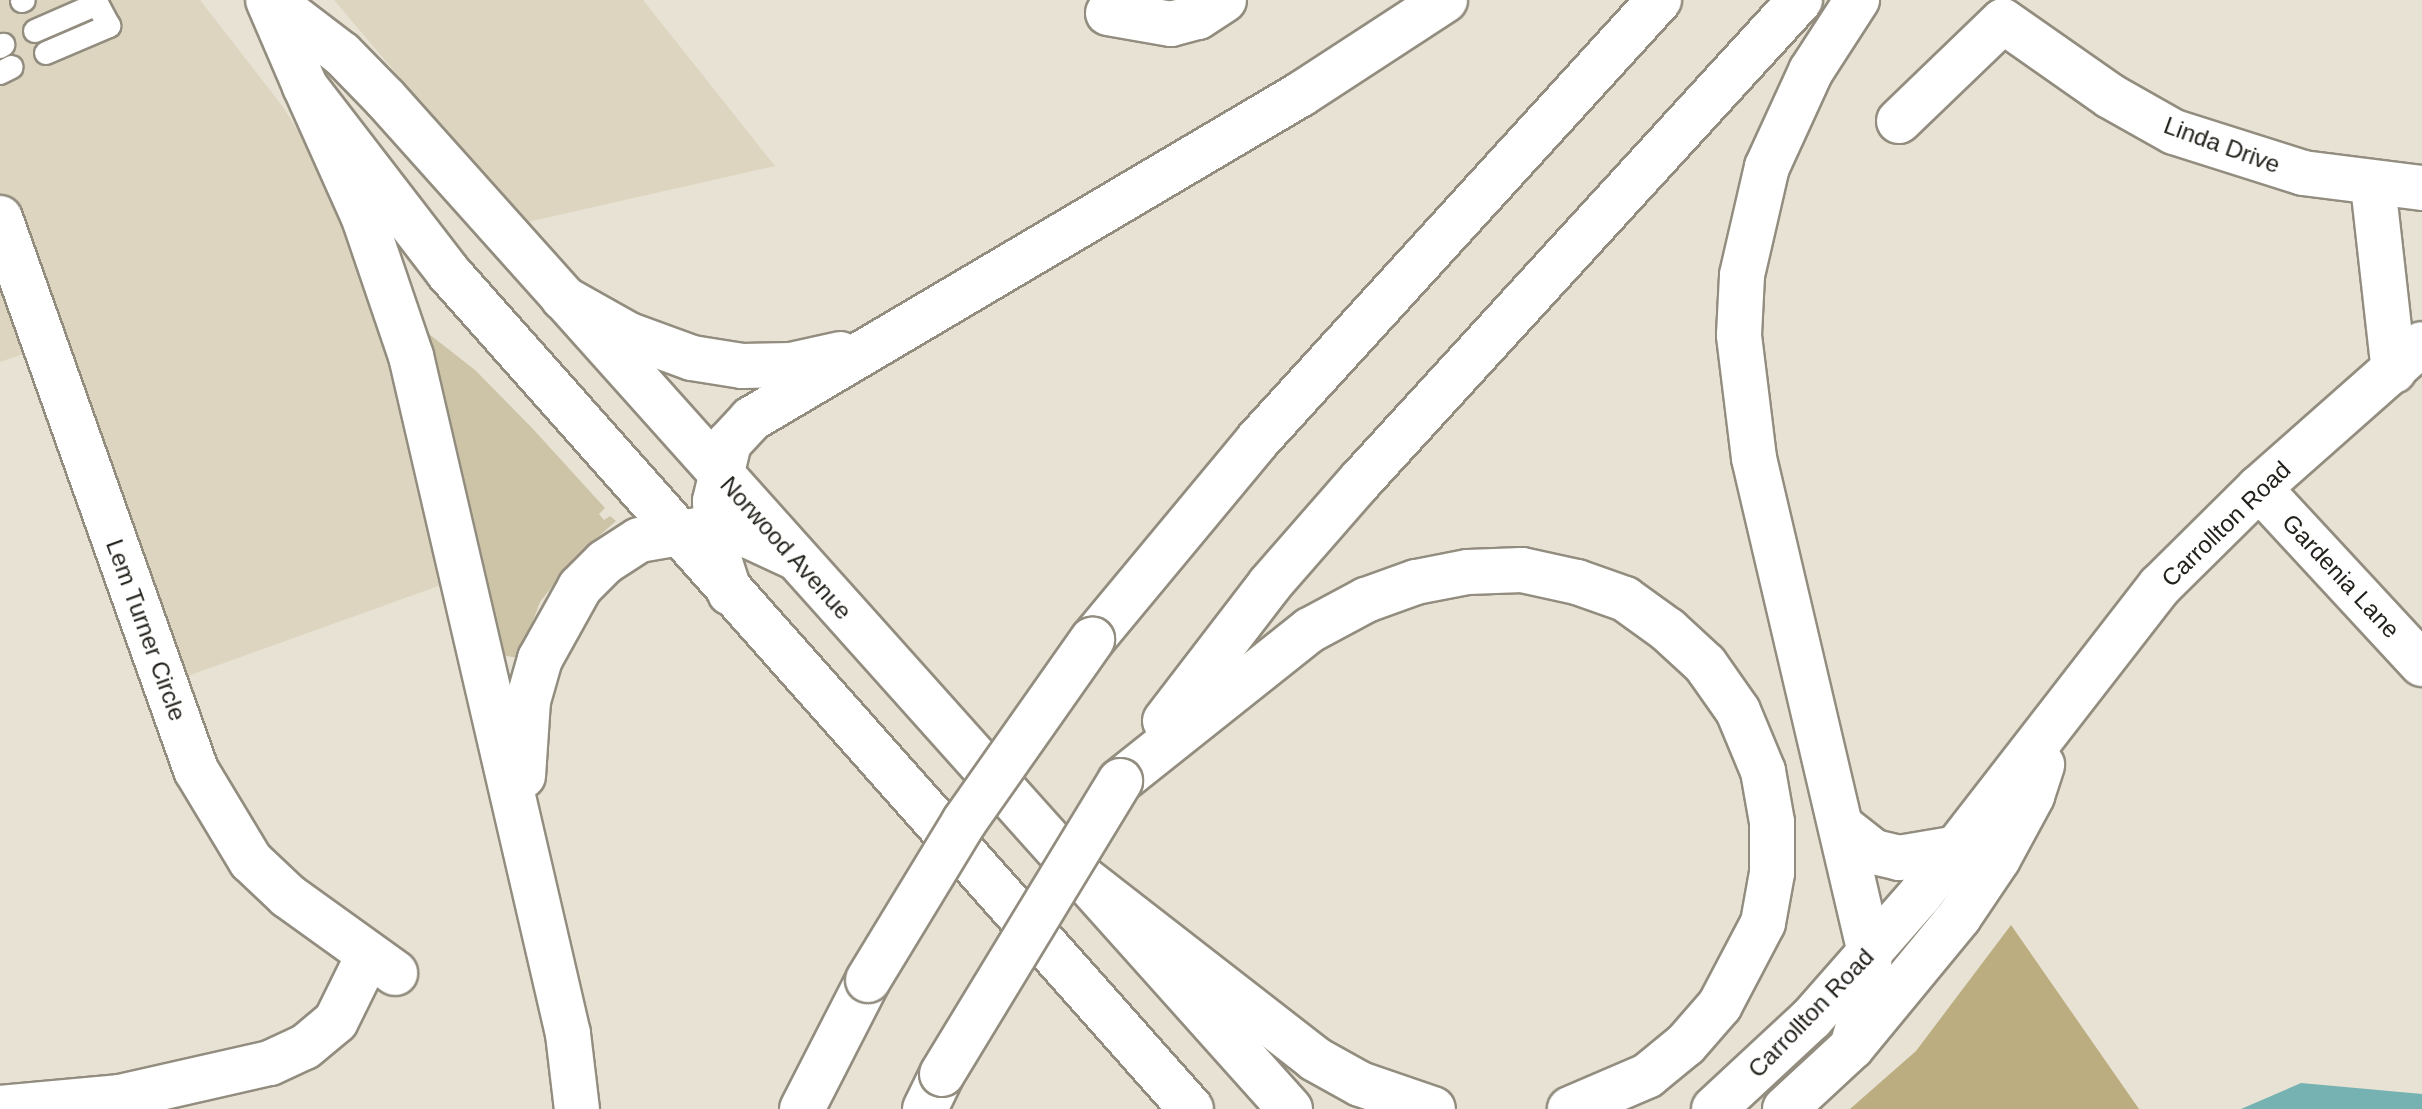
<!DOCTYPE html>
<style>
body{margin:0}
#map{position:relative;width:2422px;height:1109px;overflow:hidden;background:#e7e2d3;font-family:Arial,sans-serif}
div>[style]{position:absolute}
.built>*{inset:0;background:#ddd5c0}
.green>*{inset:0;background:#cdc4a7}
.forest>*{inset:0;background:#bcad81}
.water>*{inset:0;background:#77b2b2}
.roads{filter:drop-shadow(2px 0 #928d7f) drop-shadow(-2px 0 #928d7f) drop-shadow(0 2px #928d7f) drop-shadow(0 -2px #928d7f)}
.lane>*{height:22px;margin:-11px;padding:0 11px;transform-origin:11px;border-radius:11px;background:#fff}
.street>*{height:44px;margin:-22px;padding:0 22px;transform-origin:22px;border-radius:22px;background:#fff}
.secondary>*{height:44px;margin:-22px;padding:0 22px;transform-origin:22px;border-radius:22px;background:#fff}
.highway>*{height:44px;margin:-22px;padding:0 22px;transform-origin:22px;border-radius:22px;background:#fff}
.bridges{filter:drop-shadow(2px 0 #928d7f) drop-shadow(-2px 0 #928d7f) drop-shadow(0 2px #928d7f) drop-shadow(0 -2px #928d7f)}
.highway-bridge>*{height:44px;margin:-22px;padding:0 22px;transform-origin:22px;border-radius:22px;background:#fff}
span{translate:-50% -50%;white-space:nowrap;text-align:center;line-height:1.15;-webkit-text-stroke:8px #fff;paint-order:stroke}
.street-label{font-size:24px;color:#23211b}
</style>
<div id="map">
<div class="built">
<div style="clip-path:polygon(0 0,200px 0,283px 107px,327px 178px,385px 319px,444px 584px,146px 691px,29px 352px,0 362px)"></div>
<div style="clip-path:polygon(334px 0,643px 0,775px 166px,523px 223px)"></div>
</div>
<div class="green">
<div style="clip-path:polygon(429px 334px,475px 370px,533px 429px,605px 508px,599px 514px,604px 520px,610px 516px,616px 521px,574px 558px,540px 602px,519px 658px,493px 654px,442px 421px)"></div>
</div>
<div class="forest">
<div style="clip-path:polygon(2011px 925px,2139px 1109px,1850px 1109px,1916px 1051px)"></div>
</div>
<div class="water">
<div style="clip-path:polygon(2301px 1083px,2422px 1094px,2422px 1109px,2241px 1109px)"></div>
</div>
<div class="roads">
<div class="lane">
<div style="left:22px;top:1px;width:2px;rotate:-27deg"></div>
<div style="left:35px;top:31px;width:68px;rotate:-23.5deg"></div>
<div style="left:0;top:47px;width:4px;rotate:-34deg"></div>
<div style="left:46px;top:53px;width:69px;rotate:-23.2deg"></div>
<div style="left:109px;top:26px;width:30px;rotate:-118deg"></div>
<div style="left:0;top:73px;width:13px;rotate:-27deg"></div>
</div>
<div class="street">
<div style="left:1108px;top:13px;width:64px;rotate:9.9deg"></div>
<div style="left:1171px;top:24px;width:28px;rotate:-15deg"></div>
<div style="left:1198px;top:17px;width:31px;rotate:-33deg"></div>
<div style="left:1899px;top:121px;width:144px;rotate:-43.9deg"></div>
<div style="left:2003px;top:21px;width:131px;rotate:35deg"></div>
<div style="left:2110px;top:96px;width:73px;rotate:29.4deg"></div>
<div style="left:2174px;top:132px;width:135px;rotate:17.6deg"></div>
<div style="left:2303px;top:173px;width:120px;rotate:7.2deg"></div>
<div style="left:2373px;top:185px;width:187px;rotate:83.6deg"></div>
<div style="left:0;top:218px;width:586px;rotate:70.45deg"></div>
<div style="left:196px;top:770px;width:106px;rotate:58.9deg"></div>
<div style="left:251px;top:861px;width:51px;rotate:43.4deg"></div>
<div style="left:288px;top:896px;width:132px;rotate:35.7deg"></div>
<div style="left:2259px;top:488px;width:240px;rotate:47.2deg"></div>
<div style="left:0;top:1108px;width:121px;rotate:-5.2deg"></div>
<div style="left:120px;top:1097px;width:154px;rotate:-12.8deg"></div>
<div style="left:270px;top:1063px;width:38px;rotate:-25deg"></div>
<div style="left:305px;top:1047px;width:40px;rotate:-40deg"></div>
<div style="left:336px;top:1021px;width:70px;rotate:-63.8deg"></div>
<div style="left:1714px;top:1109px;width:132px;rotate:-42.9deg"></div>
<div style="left:1811px;top:1019px;width:165px;rotate:-48.7deg"></div>
<div style="left:1920px;top:895px;width:391px;rotate:-52.2deg"></div>
<div style="left:2160px;top:586px;width:139px;rotate:-44.7deg"></div>
<div style="left:2259px;top:488px;width:217px;rotate:-41.5deg"></div>
<div style="left:1785px;top:1109px;width:91px;rotate:-42.8deg"></div>
<div style="left:1852px;top:1047px;width:168px;rotate:-50.5deg"></div>
<div style="left:1959px;top:917px;width:70px;rotate:-56.1deg"></div>
<div style="left:1998px;top:859px;width:72px;rotate:-61.6deg"></div>
<div style="left:2032px;top:796px;width:33px;rotate:-72deg"></div>
</div>
<div class="secondary">
<div style="left:268px;top:0;width:94px;rotate:66.7deg"></div>
<div style="left:305px;top:86px;width:235px;rotate:52.4deg"></div>
<div style="left:448px;top:272px;width:1119px;rotate:48.4deg"></div>
<div style="left:271px;top:0;width:89px;rotate:37.3deg"></div>
<div style="left:342px;top:54px;width:62px;rotate:45.7deg"></div>
<div style="left:385px;top:98px;width:1357px;rotate:48.17deg"></div>
</div>
<div class="highway">
<div style="left:305px;top:86px;width:145px;rotate:65.9deg"></div>
<div style="left:364px;top:218px;width:146px;rotate:71.2deg"></div>
<div style="left:411px;top:356px;width:696px;rotate:76.96deg"></div>
<div style="left:568px;top:1034px;width:76px;rotate:83.2deg"></div>
<div style="left:563px;top:298px;width:76px;rotate:29.3deg"></div>
<div style="left:629px;top:335px;width:67px;rotate:20.1deg"></div>
<div style="left:692px;top:358px;width:51px;rotate:9.1deg"></div>
<div style="left:742px;top:366px;width:49px;rotate:-1.2deg"></div>
<div style="left:791px;top:365px;width:51px;rotate:-12.4deg"></div>
<div style="left:730px;top:593px;width:38px;rotate:-108deg"></div>
<div style="left:718px;top:557px;width:56px;rotate:-93.1deg"></div>
<div style="left:715px;top:501px;width:60px;rotate:-76.4deg"></div>
<div style="left:729px;top:443px;width:33px;rotate:-47deg"></div>
<div style="left:751px;top:419px;width:639px;rotate:-30.58deg"></div>
<div style="left:1301px;top:94px;width:172px;rotate:-33.1deg"></div>
<div style="left:1092px;top:640px;width:259px;rotate:-50.3deg"></div>
<div style="left:1257px;top:441px;width:597px;rotate:-47.65deg"></div>
<div style="left:1165px;top:721px;width:173px;rotate:-52.5deg"></div>
<div style="left:1270px;top:584px;width:137px;rotate:-48.9deg"></div>
<div style="left:1360px;top:481px;width:652px;rotate:-47.55deg"></div>
<div style="left:523px;top:776px;width:75px;rotate:-86.2deg"></div>
<div style="left:528px;top:701px;width:44px;rotate:-74.1deg"></div>
<div style="left:540px;top:659px;width:82px;rotate:-60.9deg"></div>
<div style="left:580px;top:587px;width:35px;rotate:-45deg"></div>
<div style="left:605px;top:562px;width:40px;rotate:-32.9deg"></div>
<div style="left:639px;top:540px;width:76px;rotate:-9.8deg"></div>
<div style="left:714px;top:527px;width:38px;rotate:15deg"></div>
<div style="left:751px;top:537px;width:50px;rotate:25deg"></div>
<div style="left:1120px;top:781px;width:243px;rotate:-38.5deg"></div>
<div style="left:1310px;top:630px;width:64px;rotate:-28.2deg"></div>
<div style="left:1366px;top:600px;width:53px;rotate:-19.8deg"></div>
<div style="left:1416px;top:582px;width:53px;rotate:-10.9deg"></div>
<div style="left:1468px;top:572px;width:54px;rotate:-2.1deg"></div>
<div style="left:1522px;top:570px;width:56px;rotate:12.3deg"></div>
<div style="left:1577px;top:582px;width:51px;rotate:19.5deg"></div>
<div style="left:1625px;top:599px;width:53px;rotate:35.8deg"></div>
<div style="left:1668px;top:630px;width:50px;rotate:42.6deg"></div>
<div style="left:1705px;top:664px;width:57px;rotate:54.9deg"></div>
<div style="left:1738px;top:711px;width:65px;rotate:67.4deg"></div>
<div style="left:1763px;top:771px;width:52px;rotate:80deg"></div>
<div style="left:1772px;top:822px;width:51px;rotate:90deg"></div>
<div style="left:1772px;top:873px;width:51px;rotate:100.2deg"></div>
<div style="left:1763px;top:923px;width:93px;rotate:117.7deg"></div>
<div style="left:1720px;top:1005px;width:52px;rotate:131.1deg"></div>
<div style="left:1686px;top:1044px;width:50px;rotate:140.6deg"></div>
<div style="left:1647px;top:1076px;width:84px;rotate:156.8deg"></div>
<div style="left:1841px;top:826px;width:42px;rotate:38.2deg"></div>
<div style="left:1874px;top:852px;width:26px;rotate:13deg"></div>
<div style="left:1899px;top:858px;width:60px;rotate:-9.6deg"></div>
<div style="left:1088px;top:882px;width:288px;rotate:37.9deg"></div>
<div style="left:1315px;top:1059px;width:51px;rotate:29.1deg"></div>
<div style="left:1360px;top:1084px;width:77px;rotate:18.9deg"></div>
<div style="left:1852px;top:1047px;width:50px;rotate:-73.7deg"></div>
<div style="left:1866px;top:999px;width:46px;rotate:-85deg"></div>
<div style="left:1870px;top:953px;width:508px;rotate:-103.19deg"></div>
<div style="left:1754px;top:458px;width:124px;rotate:-97deg"></div>
<div style="left:1739px;top:335px;width:60px;rotate:-87.1deg"></div>
<div style="left:1742px;top:275px;width:111px;rotate:-77deg"></div>
<div style="left:1767px;top:167px;width:106px;rotate:-65.4deg"></div>
<div style="left:1811px;top:71px;width:85px;rotate:-57.1deg"></div>
<div style="left:802px;top:1109px;width:145px;rotate:-62.9deg"></div>
<div style="left:925px;top:1109px;width:39px;rotate:-64deg"></div>
</div>
</div>
<div class="bridges">
<div class="highway-bridge">
<div style="left:868px;top:980px;width:185px;rotate:-58.7deg"></div>
<div style="left:964px;top:822px;width:223px;rotate:-54.9deg"></div>
<div style="left:942px;top:1074px;width:343px;rotate:-58.7deg"></div>
</div>
</div>
<div class="street-label">
<span style="left:2222px;top:145px;rotate:20deg">Linda Drive</span>
<span style="left:2226px;top:524px;rotate:-44deg">Carrollton Road</span>
<span style="left:786px;top:548px;rotate:48deg">Norwood Avenue</span>
<span style="left:2341px;top:576px;rotate:47deg">Gardenia Lane</span>
<span style="left:146px;top:630px;rotate:70deg">Lem Turner Circle</span>
<span style="left:1811px;top:1013px;rotate:-46deg">Carrollton Road</span>
</div>
</div>
